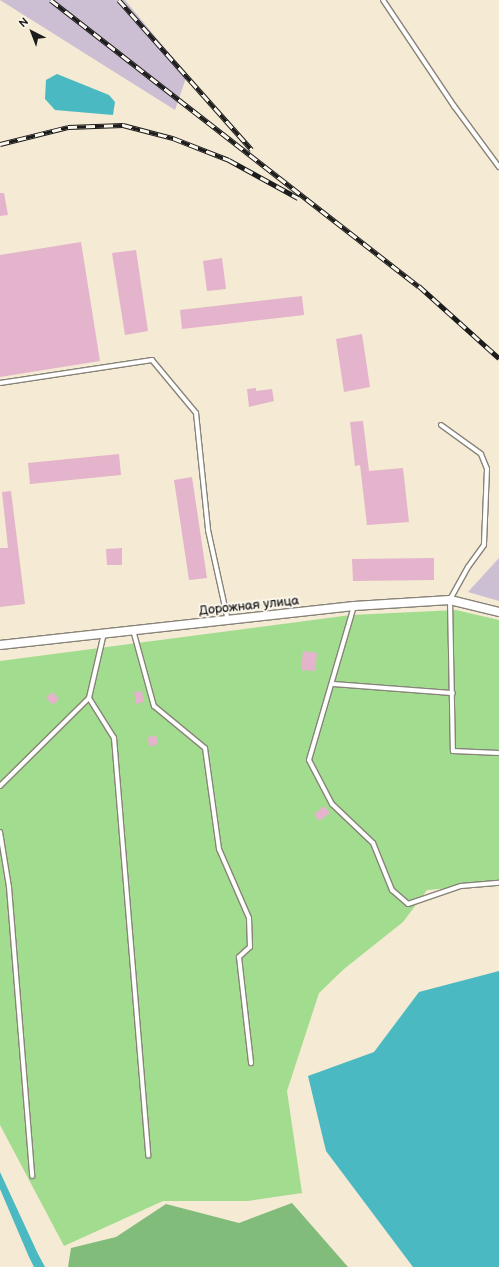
<!DOCTYPE html>
<meta charset="utf-8">
<style>
body{margin:0}
#map{position:relative;width:499px;height:1267px;overflow:hidden;background:#f5ead3;font-family:"Balsamiq Sans",sans-serif}
div>[style]{position:absolute}
.industrial>*{inset:0;background:#ccbed3}
.green>*{inset:0;background:#a2dc8f}
.forest>*{inset:0;background:#81bc7a}
.water>*{inset:0;background:#4ab9c2}
.building>*{inset:0;background:#e3b4cb}
.roads{filter:drop-shadow(1px 0 #888378) drop-shadow(-1px 0 #888378) drop-shadow(0 1px #888378) drop-shadow(0 -1px #888378)}
.lane>*{height:4px;margin:-2px;padding:0 2px;transform-origin:2px;border-radius:2px;background:#fff}
.street>*{height:8px;margin:-4px;padding:0 4px;transform-origin:4px;border-radius:4px;background:#fff}
.rail>*{height:4.5px;margin-top:-2.25px;transform-origin:0;background:repeating-linear-gradient(90deg,#fbf7ec 0 9px,#1c1c1c 0 18px);box-sizing:border-box;border-block:1px solid #1c1c1c}
span{translate:-50% -50%;white-space:nowrap;text-align:center;line-height:1.15;-webkit-text-stroke:4px #fbf7ec;paint-order:stroke}
.street-label{font-size:13px;color:#1c1c1c}
.north{position:absolute;left:12px;top:12px;width:40px;height:40px;-webkit-text-stroke:3px #fbf7ec;paint-order:stroke;rotate:318deg;font-size:11px;font-weight:700;line-height:16px;text-align:center;color:#1c1c1c}
.north::after{content:'';display:block;margin:auto;width:14px;height:18px;background:#1c1c1c;clip-path:polygon(50% 0,100% 100%,50% 72%,0 100%)}
</style>
<div id="map">
<div class="industrial">
<div style="clip-path:polygon(0 0,125px 0,187px 75px,175px 110px)"></div>
<div style="clip-path:polygon(499px 558px,499px 601px,468px 592px)"></div>
</div>
<div class="green">
<div style="clip-path:polygon(456px 610px,499px 620px,499px 884px,427px 890px,403px 922px,344px 969px,319px 993px,287px 1091px,302px 1193px,248px 1201px,163px 1201px,64px 1246px,0 1125px,0 661px,351px 615px)"></div>
</div>
<div class="forest">
<div style="clip-path:polygon(292px 1203px,348px 1267px,68px 1267px,71px 1248px,116px 1237px,166px 1204px,239px 1223px)"></div>
</div>
<div class="water">
<div style="clip-path:polygon(57px 74px,109px 95px,115px 102px,113px 115px,55px 110px,45px 99px,46px 80px)"></div>
<div style="clip-path:polygon(499px 971px,499px 1267px,413px 1267px,326px 1151px,308px 1076px,374px 1052px,419px 992px)"></div>
<div style="clip-path:polygon(0 1172px,38px 1254px,45px 1267px,34px 1267px,29px 1257px,0 1189px)"></div>
</div>
<div class="building">
<div style="clip-path:polygon(0 193px,4px 193px,8px 215px,0 216px)"></div>
<div style="clip-path:polygon(81px 242px,100px 361px,0 377px,0 255px)"></div>
<div style="clip-path:polygon(136px 250px,148px 331px,125px 335px,112px 253px)"></div>
<div style="clip-path:polygon(222px 258px,226px 289px,207px 291px,203px 261px)"></div>
<div style="clip-path:polygon(302px 296px,304px 315px,182px 329px,180px 310px)"></div>
<div style="clip-path:polygon(362px 334px,370px 387px,344px 392px,336px 339px)"></div>
<div style="clip-path:polygon(256px 388px,256px 391px,272px 389px,274px 401px,249px 407px,247px 389px)"></div>
<div style="clip-path:polygon(363px 421px,369px 471px,403px 468px,409px 522px,367px 525px,360px 465px,355px 466px,350px 422px)"></div>
<div style="clip-path:polygon(119px 454px,121px 475px,30px 484px,28px 463px)"></div>
<div style="clip-path:polygon(192px 477px,207px 578px,189px 580px,174px 480px)"></div>
<div style="clip-path:polygon(11px 491px,25px 604px,0 607px,0 548px,8px 548px,2px 492px)"></div>
<div style="clip-path:polygon(122px 548px,122px 565px,107px 565px,106px 549px)"></div>
<div style="clip-path:polygon(434px 558px,434px 580px,353px 581px,352px 559px)"></div>
<div style="clip-path:polygon(303px 651px,317px 653px,315px 671px,301px 670px)"></div>
<div style="clip-path:polygon(142px 691px,144px 702px,136px 704px,134px 692px)"></div>
<div style="clip-path:polygon(52px 692px,59px 699px,53px 705px,46px 698px)"></div>
<div style="clip-path:polygon(156px 735px,158px 744px,150px 747px,147px 738px)"></div>
<div style="clip-path:polygon(324px 806px,330px 813px,319px 821px,314px 814px)"></div>
</div>
<div class="roads">
<div class="lane">
<div style="left:383px;top:0;width:128px;rotate:56.2deg"></div>
<div style="left:454px;top:106px;width:76px;rotate:53.6deg"></div>
<div style="left:0;top:383px;width:154px;rotate:-8.6deg"></div>
<div style="left:152px;top:360px;width:69px;rotate:50.3deg"></div>
<div style="left:196px;top:413px;width:118px;rotate:84.1deg"></div>
<div style="left:208px;top:530px;width:93px;rotate:77.6deg"></div>
<div style="left:441px;top:425px;width:49px;rotate:35.9deg"></div>
<div style="left:481px;top:454px;width:16px;rotate:68deg"></div>
<div style="left:487px;top:469px;width:76px;rotate:92.3deg"></div>
<div style="left:484px;top:545px;width:27px;rotate:126deg"></div>
<div style="left:468px;top:567px;width:38px;rotate:119deg"></div>
<div style="left:450px;top:600px;width:151px;rotate:88.9deg"></div>
<div style="left:453px;top:751px;width:46px;rotate:2.5deg"></div>
<div style="left:354px;top:606px;width:160px;rotate:106.3deg"></div>
<div style="left:309px;top:760px;width:50px;rotate:62.4deg"></div>
<div style="left:332px;top:804px;width:57px;rotate:43.6deg"></div>
<div style="left:373px;top:843px;width:51px;rotate:68deg"></div>
<div style="left:392px;top:890px;width:21px;rotate:41deg"></div>
<div style="left:408px;top:904px;width:56px;rotate:-18.8deg"></div>
<div style="left:461px;top:886px;width:38px;rotate:-5deg"></div>
<div style="left:133px;top:630px;width:79px;rotate:74.6deg"></div>
<div style="left:154px;top:706px;width:66px;rotate:39.5deg"></div>
<div style="left:205px;top:748px;width:102px;rotate:82.1deg"></div>
<div style="left:219px;top:849px;width:75px;rotate:66.5deg"></div>
<div style="left:249px;top:918px;width:29px;rotate:88deg"></div>
<div style="left:250px;top:947px;width:15px;rotate:138deg"></div>
<div style="left:239px;top:957px;width:107px;rotate:83.5deg"></div>
<div style="left:104px;top:633px;width:67px;rotate:103deg"></div>
<div style="left:89px;top:698px;width:47px;rotate:58deg"></div>
<div style="left:114px;top:738px;width:419px;rotate:85.3deg"></div>
<div style="left:332px;top:684px;width:121px;rotate:4.3deg"></div>
<div style="left:0;top:786px;width:125px;rotate:-44.7deg"></div>
<div style="left:0;top:832px;width:56px;rotate:80.7deg"></div>
<div style="left:9px;top:887px;width:290px;rotate:85.4deg"></div>
</div>
<div class="street">
<div style="left:0;top:645px;width:356px;rotate:-6.3deg"></div>
<div style="left:354px;top:606px;width:96px;rotate:-3.6deg"></div>
<div style="left:450px;top:600px;width:50px;rotate:13.8deg"></div>
</div>
</div>
<div class="rail">
<div style="left:51px;top:0;width:466px;rotate:37.9deg"></div>
<div style="left:419px;top:286px;width:108px;rotate:42deg"></div>
<div style="left:119px;top:0;width:200px;rotate:48.4deg"></div>
<div style="left:0;top:144px;width:70px;rotate:-14deg"></div>
<div style="left:68px;top:127px;width:55px;rotate:-2.1deg"></div>
<div style="left:123px;top:125px;width:52px;rotate:14.6deg"></div>
<div style="left:173px;top:138px;width:60px;rotate:21.4deg"></div>
<div style="left:229px;top:160px;width:79px;rotate:28.8deg"></div>
</div>
<div class="street-label">
<span style="left:249px;top:606px;rotate:-6deg">Дорожная улица</span>
</div>
<div class="north">N</div>
</div>
